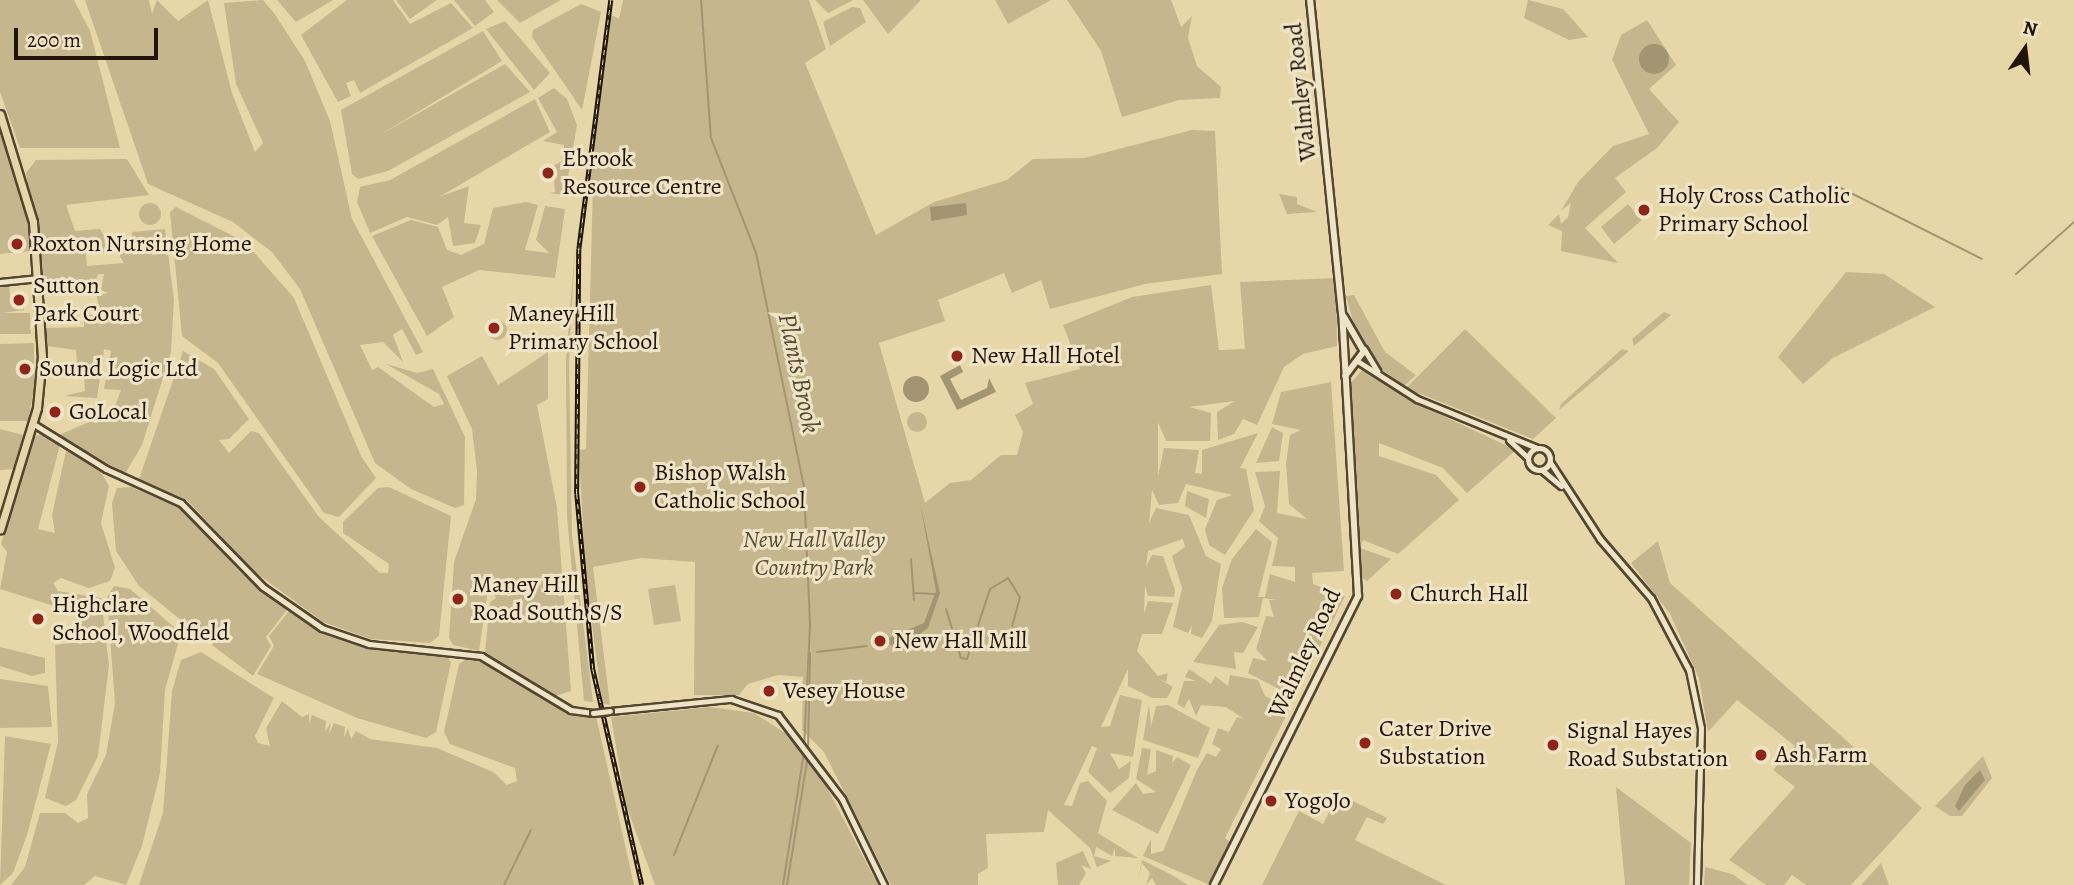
<!DOCTYPE html>
<style>
body{margin:0}
#map{position:relative;width:2074px;height:885px;overflow:hidden;background:#e7d7a8;font-family:Alegreya,serif}
div>[style]{position:absolute}
.green>*{inset:0;background:#c6b68d}
.round{border-radius:50%}
.water>*{inset:0;background:#a49572}
.stream>*{height:2px;margin:-1px;padding:0 1px;transform-origin:1px;border-radius:1px;background:#a49572}
.roads{filter:drop-shadow(2px 0 #534532) drop-shadow(-2px 0 #534532) drop-shadow(0 2px #534532) drop-shadow(0 -2px #534532)}
.tertiary>*{height:5px;margin:-2.5px;padding:0 2.5px;transform-origin:2.5px;border-radius:2.5px;background:#efe5c6}
.tertiary>.ring{margin:-2.5px;padding:0;box-sizing:content-box;background:none;border:5px solid #efe5c6;border-radius:50%}
.secondary>*{height:6px;margin:-3px;padding:0 3px;transform-origin:3px;border-radius:3px;background:#efe5c6}
.primary>*{height:7px;margin:-3.5px;padding:0 3.5px;transform-origin:3.5px;border-radius:3.5px;background:#e7d7a8}
.rail>*{height:4.5px;margin-top:-2.25px;transform-origin:0;background:repeating-linear-gradient(90deg,#efe5c6 0 5px,#22140a 0 10px);box-sizing:border-box;border-block:2px solid #22140a}
.bridges{filter:drop-shadow(2px 0 #534532) drop-shadow(-2px 0 #534532) drop-shadow(0 2px #534532) drop-shadow(0 -2px #534532)}
.tertiary-bridge>*{height:5px;margin:-2.5px;padding:0 2.5px;transform-origin:2.5px;border-radius:2.5px;background:#efe5c6}
.dots>*{width:19px;height:19px;translate:-50% -50%;box-sizing:border-box;border:4px solid #efe5c6;border-radius:50%}
span{translate:-50% -50%;white-space:nowrap;text-align:center;line-height:1.15;-webkit-text-stroke:6px #efe5c6;paint-order:stroke}
.street-label{font-size:24px;color:#22140a}
.poi-label{font-size:24px;color:#22140a}
.left{translate:0 -50%;text-align:left}
.park-label{font-size:24px;color:#5b4d38;font-style:italic}
.water-label{font-size:26px;color:#564834;font-style:italic}
.north{position:absolute;left:1990px;top:14px;width:70px;height:70px;-webkit-text-stroke:5px #efe5c6;paint-order:stroke;rotate:14deg;font-size:19px;font-weight:700;line-height:28px;text-align:center;color:#22140a}
.north::after{content:'';display:block;margin:auto;width:24px;height:32px;background:#22140a;clip-path:polygon(50% 0,100% 100%,50% 72%,0 100%)}
.scale{position:absolute;left:14px;top:28px;width:144px;height:32px;box-sizing:border-box;border:4px solid #22140a;border-top:0;padding-left:9px;font-size:21px;line-height:24px;white-space:nowrap;color:#22140a;-webkit-text-stroke:5px #efe5c6;paint-order:stroke}
</style>
<div id="map">
<div class="green">
<div style="clip-path:polygon(0 0,74px 0,90px 31px,120px 148px,20px 148px,0 92px)"></div>
<div style="clip-path:polygon(85px 0,149px 0,152px 14px,157px 0,178px 21px,208px 0,232px 93px,255px 152px,263px 143px,236px 84px,224px 3px,263px 0,274px 13px,305px 61px,330px 121px,352px 219px,423px 352px,416px 355px,402px 329px,393px 335px,403px 362px,383px 342px,360px 345px,372px 370px,378px 367px,434px 407px,444px 404px,439px 394px,386px 364px,417px 373px,433px 369px,465px 437px,464px 505px,455px 508px,411px 489px,375px 463px,300px 289px,272px 252px,233px 222px,148px 184px)"></div>
<div style="clip-path:polygon(277px 0,333px 0,296px 22px)"></div>
<div style="clip-path:polygon(347px 0,393px 0,410px 24px,451px 3px,473px 28px,360px 93px,354px 80px,346px 83px,351px 96px,338px 102px,301px 35px)"></div>
<div style="clip-path:polygon(396px 0,437px 0,410px 19px)"></div>
<div style="clip-path:polygon(454px 0,485px 0,494px 12px,475px 26px)"></div>
<div style="clip-path:polygon(497px 0,561px 0,520px 23px)"></div>
<div style="clip-path:polygon(623px 0,809px 0,826px 49px,805px 63px,876px 235px,934px 202px,1007px 180px,1033px 159px,1084px 158px,1192px 130px,1215px 131px,1222px 274px,1145px 284px,1050px 309px,1041px 280px,1012px 293px,1004px 273px,938px 300px,945px 321px,879px 343px,925px 503px,950px 483px,971px 480px,1001px 455px,1017px 455px,1023px 432px,1015px 415px,1033px 404px,1025px 383px,1080px 369px,1063px 325px,1132px 297px,1211px 285px,1219px 350px,1245px 349px,1240px 282px,1336px 278px,1337px 346px,1303px 354px,1284px 367px,1257px 425px,1243px 419px,1234px 434px,1218px 440px,1217px 412px,1235px 401px,1189px 407px,1211px 413px,1210px 441px,1166px 441px,1158px 422px,1158px 476px,1164px 448px,1199px 450px,1195px 473px,1202px 474px,1202px 450px,1258px 433px,1240px 468px,1246px 469px,1254px 510px,1225px 555px,1209px 545px,1205px 529px,1217px 500px,1232px 495px,1186px 484px,1178px 503px,1159px 505px,1152px 490px,1149px 523px,1156px 508px,1189px 515px,1206px 556px,1221px 564px,1212px 621px,1202px 638px,1191px 634px,1192px 625px,1188px 633px,1173px 627px,1182px 588px,1172px 556px,1185px 547px,1183px 539px,1148px 551px,1146px 567px,1152px 555px,1163px 556px,1175px 590px,1174px 597px,1148px 596px,1145px 586px,1144px 614px,1148px 601px,1173px 603px,1162px 634px,1142px 634px,1137px 651px,1158px 676px,1168px 673px,1166px 682px,1159px 679px,1173px 687px,1167px 698px,1152px 698px,1128px 686px,1128px 669px,1101px 727px,1110px 726px,1120px 695px,1142px 700px,1133px 757px,1110px 753px,1119px 769px,1131px 761px,1129px 778px,1110px 793px,1088px 772px,1097px 748px,1092px 746px,1064px 805px,1072px 806px,1080px 783px,1088px 781px,1107px 801px,1098px 833px,1138px 858px,1115px 856px,1115px 848px,1112px 856px,1096px 847px,1094px 856px,1111px 861px,1097px 867px,1090px 848px,1048px 810px,1044px 832px,986px 834px,988px 868px,978px 874px,978px 885px,891px 885px,824px 752px,802px 730px,803px 677px,778px 675px,748px 684px,739px 695px,694px 695px,695px 562px,641px 558px,593px 567px,610px 705px,602px 703px,585px 569px,579px 450px,586px 449px,593px 184px,588px 174px,611px 15px,619px 19px)"></div>
<div style="clip-path:polygon(815px 0,853px 0,828px 13px)"></div>
<div style="clip-path:polygon(863px 0,920px 0,920px 1px,888px 34px)"></div>
<div style="clip-path:polygon(995px 0,1051px 0,1008px 24px)"></div>
<div style="clip-path:polygon(1067px 0,1171px 0,1181px 27px,1192px 16px,1188px 38px,1197px 66px,1221px 87px,1220px 98px,1179px 100px,1122px 117px,1101px 51px)"></div>
<div style="clip-path:polygon(1528px 0,1563px 9px,1588px 37px,1569px 40px,1524px 18px)"></div>
<div style="clip-path:polygon(581px 4px,601px 12px,582px 110px,532px 37px,533px 30px)"></div>
<div style="clip-path:polygon(852px 7px,860px 8px,866px 22px,830px 46px,823px 22px)"></div>
<div style="clip-path:polygon(1647px 20px,1676px 65px,1649px 89px,1679px 122px,1657px 148px,1615px 178px,1626px 192px,1585px 228px,1618px 263px,1561px 251px,1562px 231px,1548px 225px,1559px 214px,1561px 224px,1568px 217px,1571px 203px,1561px 211px,1578px 182px,1613px 146px,1649px 134px,1612px 60px,1621px 35px)"></div>
<div style="clip-path:polygon(505px 21px,550px 73px,534px 90px,486px 29px)"></div>
<div style="clip-path:polygon(483px 31px,502px 61px,378px 136px,505px 64px,530px 92px,388px 171px,358px 179px,352px 174px,341px 110px)"></div>
<div style="clip-path:polygon(554px 88px,567px 99px,577px 125px,565px 195px,549px 193px,555px 192px,553px 166px,562px 161px,564px 145px,543px 141px,557px 132px,538px 98px)"></div>
<div style="clip-path:polygon(535px 99px,550px 132px,439px 197px,469px 186px,464px 223px,481px 225px,475px 243px,453px 246px,448px 217px,437px 225px,407px 217px,370px 233px,357px 202px,360px 187px,390px 180px)"></div>
<div style="clip-path:polygon(0 133px,24px 198px,32px 251px,0 254px)"></div>
<div style="clip-path:polygon(127px 159px,149px 195px,66px 205px,75px 231px,100px 229px,104px 236px,106px 253px,86px 254px,87px 266px,124px 263px,113px 245px,133px 245px,132px 232px,165px 229px,174px 300px,171px 352px,142px 445px,125px 474px,59px 435px,89px 422px,117px 422px,111px 417px,121px 390px,104px 389px,111px 351px,104px 349px,97px 398px,64px 396px,85px 391px,84px 377px,78px 377px,76px 350px,47px 346px,45px 328px,84px 327px,84px 315px,98px 315px,101px 331px,97px 296px,108px 293px,101px 290px,104px 274px,98px 274px,92px 293px,54px 291px,53px 280px,43px 281px,26px 173px,36px 160px)"></div>
<div style="clip-path:polygon(1279px 194px,1297px 197px,1297px 204px,1317px 212px,1287px 214px)"></div>
<div style="clip-path:polygon(526px 202px,538px 205px,525px 250px,549px 253px,536px 240px,545px 206px,565px 209px,555px 278px,479px 270px,442px 287px,454px 317px,427px 336px,372px 236px,411px 220px,438px 227px,447px 250px,461px 255px,484px 244px,493px 208px)"></div>
<div class="round" style="left:139px;top:203px;width:22px;height:22px"></div>
<div style="clip-path:polygon(1628px 204px,1642px 220px,1614px 244px,1601px 227px)"></div>
<div style="clip-path:polygon(176px 207px,245px 242px,294px 298px,361px 456px,376px 478px,339px 517px,324px 513px,218px 363px,182px 336px,170px 212px)"></div>
<div style="clip-path:polygon(575px 248px,569px 361px,572px 534px,593px 702px,584px 701px,567px 517px,566px 360px)"></div>
<div style="clip-path:polygon(1846px 272px,1884px 274px,1935px 307px,1833px 358px,1803px 384px,1778px 357px)"></div>
<div style="clip-path:polygon(9px 285px,11px 305px,23px 302px,24px 310px,3px 313px,30px 313px,31px 334px,0 334px,0 286px)"></div>
<div style="clip-path:polygon(1354px 295px,1385px 352px,1416px 375px,1404px 386px,1380px 368px,1355px 329px,1346px 296px)"></div>
<div style="clip-path:polygon(1664px 312px,1671px 315px,1634px 346px,1632px 339px)"></div>
<div class="round" style="left:487px;top:320px;width:20px;height:20px"></div>
<div style="clip-path:polygon(1465px 329px,1556px 418px,1533px 439px,1406px 388px)"></div>
<div style="clip-path:polygon(34px 343px,34px 364px,15px 369px,37px 373px,28px 421px,0 421px,0 344px)"></div>
<div style="clip-path:polygon(1622px 349px,1629px 351px,1559px 410px,1561px 404px)"></div>
<div style="clip-path:polygon(183px 351px,214px 369px,249px 419px,229px 439px,219px 440px,229px 453px,251px 431px,259px 433px,319px 517px,380px 573px,388px 573px,389px 564px,343px 533px,343px 522px,378px 488px,389px 487px,451px 516px,439px 636px,430px 643px,371px 639px,323px 622px,255px 572px,187px 500px,139px 479px)"></div>
<div style="clip-path:polygon(548px 352px,548px 399px,537px 405px,557px 508px,571px 691px,556px 696px,485px 653px,490px 602px,496px 598px,489px 582px,479px 651px,453px 645px,449px 638px,454px 562px,476px 499px,477px 471px,472px 429px,447px 376px,482px 356px,498px 385px)"></div>
<div style="clip-path:polygon(1364px 368px,1405px 398px,1516px 450px,1467px 493px,1443px 468px,1379px 443px,1379px 456px,1436px 475px,1459px 500px,1398px 554px,1363px 540px,1360px 548px,1391px 559px,1367px 581px,1360px 577px,1348px 386px)"></div>
<div style="clip-path:polygon(1331px 382px,1344px 571px,1312px 573px,1313px 584px,1345px 596px,1297px 693px,1290px 695px,1248px 673px,1253px 658px,1267px 661px,1256px 649px,1266px 616px,1274px 617px,1269px 600px,1277px 600px,1263px 598px,1259px 617px,1224px 618px,1222px 588px,1232px 559px,1256px 529px,1272px 542px,1258px 597px,1265px 597px,1270px 574px,1295px 582px,1295px 567px,1272px 566px,1278px 538px,1259px 521px,1265px 506px,1255px 472px,1280px 471px,1277px 513px,1307px 519px,1289px 504px,1286px 464px,1290px 435px,1301px 430px,1272px 424px,1281px 392px)"></div>
<div class="round" style="left:907px;top:412px;width:20px;height:20px"></div>
<div style="clip-path:polygon(1272px 427px,1283px 433px,1279px 461px,1256px 463px)"></div>
<div style="clip-path:polygon(0 429px,23px 435px,13px 469px,0 470px)"></div>
<div style="clip-path:polygon(41px 434px,60px 445px,38px 529px,55px 533px,52px 515px,66px 451px,99px 469px,109px 486px,101px 523px,115px 568px,110px 581px,89px 588px,61px 578px,53px 583px,58px 591px,101px 598px,109px 665px,98px 756px,76px 800px,66px 806px,45px 798px,58px 742px,55px 645px,78px 642px,76px 613px,0 589px,7px 552px,1px 544px,34px 437px)"></div>
<div style="clip-path:polygon(131px 487px,184px 510px,240px 572px,287px 610px,266px 637px,271px 646px,253px 676px,212px 645px,221px 632px,208px 642px,139px 586px,116px 551px,112px 503px,117px 488px)"></div>
<div style="clip-path:polygon(1187px 491px,1209px 499px,1206px 518px,1185px 506px)"></div>
<div style="clip-path:polygon(1658px 541px,1670px 583px,1922px 808px,1851px 885px,1806px 885px,1792px 875px,1784px 885px,1766px 885px,1729px 860px,1795px 787px,1773px 770px,1795px 746px,1737px 700px,1708px 732px,1699px 678px,1670px 614px,1631px 563px)"></div>
<div style="clip-path:polygon(675px 585px,681px 621px,654px 625px,648px 589px)"></div>
<div style="clip-path:polygon(114px 586px,130px 589px,181px 633px,165px 690px,160px 773px,142px 846px,126px 885px,95px 876px,84px 885px,11px 885px,25px 867px,40px 813px,65px 813px,78px 823px,88px 818px,87px 794px,106px 755px,115px 703px,107px 597px)"></div>
<div style="clip-path:polygon(289px 611px,319px 631px,365px 647px,445px 654px,451px 662px,436px 732px,426px 738px,357px 718px,257px 674px,274px 646px,269px 636px)"></div>
<div style="clip-path:polygon(1242px 622px,1258px 627px,1243px 653px,1234px 652px,1236px 669px,1193px 662px,1219px 625px)"></div>
<div style="clip-path:polygon(0 647px,45px 658px,45px 673px,32px 676px,0 666px)"></div>
<div style="clip-path:polygon(201px 652px,274px 698px,255px 736px,258px 743px,270px 746px,266px 728px,282px 701px,302px 717px,309px 714px,309px 723px,312px 715px,326px 721px,325px 732px,331px 722px,329px 734px,334px 723px,345px 727px,344px 738px,348px 728px,351px 739px,356px 731px,370px 739px,437px 748px,493px 772px,507px 785px,517px 781px,515px 768px,450px 744px,444px 732px,459px 664px,468px 658px,496px 667px,567px 714px,596px 716px,634px 885px,139px 885px,163px 813px,172px 691px,181px 660px)"></div>
<div style="clip-path:polygon(1189px 669px,1211px 684px,1215px 676px,1228px 686px,1230px 675px,1258px 680px,1265px 696px,1290px 708px,1225px 838px,1230px 842px,1210px 885px,1143px 856px,1151px 839px,1151px 854px,1163px 851px,1197px 770px,1207px 753px,1216px 757px,1221px 749px,1212px 744px,1218px 728px,1229px 732px,1237px 717px,1244px 719px,1226px 707px,1201px 705px,1196px 716px,1189px 699px,1184px 708px,1177px 704px,1184px 681px,1196px 681px,1185px 677px)"></div>
<div style="clip-path:polygon(0 679px,48px 686px,52px 727px,0 728px)"></div>
<div style="clip-path:polygon(1149px 704px,1151px 726px,1156px 706px,1168px 705px,1210px 728px,1198px 758px,1143px 740px)"></div>
<div style="clip-path:polygon(710px 707px,754px 713px,790px 736px,823px 780px,878px 885px,655px 885px,626px 805px,611px 717px)"></div>
<div style="clip-path:polygon(5px 736px,51px 744px,27px 835px,13px 873px,0 885px)"></div>
<div style="clip-path:polygon(1142px 748px,1151px 749px,1147px 775px,1156px 771px,1156px 750px,1173px 756px,1172px 763px,1177px 757px,1191px 765px,1158px 834px,1112px 810px,1136px 783px,1143px 794px,1156px 792px,1136px 779px)"></div>
<div style="clip-path:polygon(1983px 756px,1992px 778px,1962px 816px,1950px 816px,1935px 806px)"></div>
<div style="clip-path:polygon(1616px 787px,1691px 843px,1689px 885px,1625px 885px)"></div>
<div style="clip-path:polygon(1339px 794px,1387px 818px,1383px 824px,1367px 817px,1355px 840px,1446px 885px,1262px 885px,1299px 811px,1323px 824px)"></div>
<div style="clip-path:polygon(1083px 851px,1091px 869px,1081px 865px,1086px 873px,1079px 885px,1058px 885px,1056px 863px)"></div>
<div style="clip-path:polygon(1142px 860px,1170px 874px,1188px 885px,1156px 885px,1152px 878px,1146px 885px,1150px 873px,1142px 863px,1138px 880px)"></div>
<div style="clip-path:polygon(1881px 863px,1889px 885px,1861px 885px)"></div>
<div style="clip-path:polygon(1705px 867px,1732px 874px,1748px 885px,1704px 885px)"></div>
</div>
<div class="water">
<div class="round" style="left:1639px;top:44px;width:30px;height:30px"></div>
<div style="clip-path:polygon(966px 203px,967px 215px,931px 221px,930px 207px)"></div>
<div style="clip-path:polygon(960px 365px,963px 372px,950px 379px,961px 400px,987px 388px,989px 378px,996px 392px,957px 410px,940px 376px)"></div>
<div class="round" style="left:903px;top:376px;width:26px;height:26px"></div>
<div style="clip-path:polygon(920px 503px,940px 593px,928px 628px,897px 650px,884px 640px,924px 623px,936px 591px)"></div>
<div style="clip-path:polygon(1980px 770px,1985px 780px,1959px 811px,1955px 806px,1965px 785px)"></div>
</div>
<div class="stream">
<div style="left:701px;top:0;width:138px;rotate:85.9deg"></div>
<div style="left:711px;top:138px;width:123px;rotate:68.6deg"></div>
<div style="left:756px;top:253px;width:238px;rotate:78.4deg"></div>
<div style="left:804px;top:486px;width:139px;rotate:87.5deg"></div>
<div style="left:810px;top:625px;width:123px;rotate:92.8deg"></div>
<div style="left:1837px;top:186px;width:162px;rotate:26.7deg"></div>
<div style="left:2016px;top:274px;width:78px;rotate:-41.9deg"></div>
<div style="left:911px;top:559px;width:41px;rotate:85.8deg"></div>
<div style="left:915px;top:593px;width:20px;rotate:3deg"></div>
<div style="left:946px;top:609px;width:51px;rotate:73deg"></div>
<div style="left:961px;top:658px;width:6px;rotate:9deg"></div>
<div style="left:967px;top:659px;width:74px;rotate:-71.8deg"></div>
<div style="left:990px;top:589px;width:21px;rotate:-31deg"></div>
<div style="left:1008px;top:578px;width:22px;rotate:58deg"></div>
<div style="left:1020px;top:597px;width:30px;rotate:105deg"></div>
<div style="left:817px;top:652px;width:50px;rotate:-6.8deg"></div>
<div style="left:808px;top:750px;width:97px;rotate:-88.8deg"></div>
<div style="left:674px;top:855px;width:118px;rotate:-68.2deg"></div>
<div style="left:504px;top:885px;width:61px;rotate:-63.9deg"></div>
<div style="left:783px;top:885px;width:134px;rotate:-81deg"></div>
<div style="left:787px;top:885px;width:131px;rotate:-80.8deg"></div>
</div>
<div class="roads">
<div class="tertiary">
<div style="left:0;top:282px;width:39px;rotate:-6deg"></div>
<div style="left:1364px;top:349px;width:26px;rotate:59deg"></div>
<div style="left:1359px;top:362px;width:69px;rotate:32.5deg"></div>
<div style="left:1417px;top:399px;width:130px;rotate:22.2deg"></div>
<div style="left:32px;top:423px;width:87px;rotate:31.9deg"></div>
<div style="left:106px;top:469px;width:82px;rotate:24.4deg"></div>
<div style="left:181px;top:503px;width:117px;rotate:45.7deg"></div>
<div style="left:263px;top:587px;width:72px;rotate:34.8deg"></div>
<div style="left:322px;top:628px;width:50px;rotate:18.8deg"></div>
<div style="left:369px;top:644px;width:113px;rotate:6.1deg"></div>
<div style="left:481px;top:656px;width:105px;rotate:31deg"></div>
<div style="left:571px;top:710px;width:22px;rotate:8deg"></div>
<div style="left:1509px;top:440px;width:25px;rotate:43deg"></div>
<div class="ring" style="left:1528px;top:448px;width:17px;height:17px"></div>
<div style="left:1550px;top:462px;width:92px;rotate:57deg"></div>
<div style="left:1600px;top:539px;width:78px;rotate:49.2deg"></div>
<div style="left:1651px;top:598px;width:81px;rotate:62.2deg"></div>
<div style="left:1689px;top:670px;width:59px;rotate:78.3deg"></div>
<div style="left:1701px;top:728px;width:157px;rotate:91.5deg"></div>
<div style="left:1542px;top:470px;width:25px;rotate:40deg"></div>
<div style="left:610px;top:711px;width:122px;rotate:-5.7deg"></div>
<div style="left:731px;top:699px;width:50px;rotate:18.8deg"></div>
<div style="left:778px;top:715px;width:106px;rotate:52.7deg"></div>
<div style="left:842px;top:799px;width:96px;rotate:64deg"></div>
</div>
<div class="secondary">
<div style="left:1344px;top:317px;width:39px;rotate:60deg"></div>
<div style="left:1364px;top:351px;width:31px;rotate:127deg"></div>
<div style="left:1214px;top:885px;width:323px;rotate:-63.5deg"></div>
<div style="left:1358px;top:596px;width:282px;rotate:-93.2deg"></div>
<div style="left:1342px;top:314px;width:316px;rotate:-95.8deg"></div>
</div>
<div class="primary">
<div style="left:0;top:114px;width:113px;rotate:73deg"></div>
<div style="left:33px;top:222px;width:134px;rotate:86.2deg"></div>
<div style="left:42px;top:356px;width:52px;rotate:95.5deg"></div>
<div style="left:37px;top:408px;width:127px;rotate:106.9deg"></div>
</div>
</div>
<div class="rail">
<div style="left:611px;top:0;width:251px;rotate:97.3deg"></div>
<div style="left:579px;top:249px;width:245px;rotate:90.5deg"></div>
<div style="left:577px;top:494px;width:176px;rotate:84.8deg"></div>
<div style="left:593px;top:669px;width:221px;rotate:77.2deg"></div>
</div>
<div class="bridges">
<div class="tertiary-bridge">
<div style="left:593px;top:713px;width:17px;rotate:-7deg"></div>
</div>
</div>
<div class="dots">
<div style="left:548px;top:173px;background:#8f2418"></div>
<div style="left:1644px;top:210px;background:#8f2418"></div>
<div style="left:17px;top:244px;background:#8f2418"></div>
<div style="left:19px;top:300px;background:#8f2418"></div>
<div style="left:494px;top:328px;background:#8f2418"></div>
<div style="left:957px;top:356px;background:#8f2418"></div>
<div style="left:25px;top:369px;background:#8f2418"></div>
<div style="left:55px;top:412px;background:#8f2418"></div>
<div style="left:640px;top:487px;background:#8f2418"></div>
<div style="left:1396px;top:594px;background:#8f2418"></div>
<div style="left:458px;top:599px;background:#8f2418"></div>
<div style="left:38px;top:619px;background:#8f2418"></div>
<div style="left:880px;top:641px;background:#8f2418"></div>
<div style="left:769px;top:691px;background:#8f2418"></div>
<div style="left:1365px;top:743px;background:#8f2418"></div>
<div style="left:1553px;top:745px;background:#8f2418"></div>
<div style="left:1761px;top:755px;background:#8f2418"></div>
<div style="left:1271px;top:801px;background:#8f2418"></div>
</div>
<div class="street-label">
<span style="left:1301px;top:92px;rotate:-96deg">Walmley Road</span>
<span style="left:1305px;top:653px;rotate:-65deg">Walmley Road</span>
</div>
<div class="poi-label">
<span class="left" style="left:562px;top:173px">Ebrook<br>Resource Centre</span>
<span class="left" style="left:1658px;top:210px">Holy Cross Catholic<br>Primary School</span>
<span class="left" style="left:31px;top:244px">Roxton Nursing Home</span>
<span class="left" style="left:33px;top:300px">Sutton<br>Park Court</span>
<span class="left" style="left:508px;top:328px">Maney Hill<br>Primary School</span>
<span class="left" style="left:971px;top:356px">New Hall Hotel</span>
<span class="left" style="left:39px;top:369px">Sound Logic Ltd</span>
<span class="left" style="left:69px;top:412px">GoLocal</span>
<span class="left" style="left:654px;top:487px">Bishop Walsh<br>Catholic School</span>
<span class="left" style="left:472px;top:599px">Maney Hill<br>Road South S/S</span>
<span class="left" style="left:1410px;top:594px">Church Hall</span>
<span class="left" style="left:52px;top:619px">Highclare<br>School, Woodfield</span>
<span class="left" style="left:894px;top:641px">New Hall Mill</span>
<span class="left" style="left:783px;top:691px">Vesey House</span>
<span class="left" style="left:1379px;top:743px">Cater Drive<br>Substation</span>
<span class="left" style="left:1567px;top:745px">Signal Hayes<br>Road Substation</span>
<span class="left" style="left:1775px;top:755px">Ash Farm</span>
<span class="left" style="left:1285px;top:801px">YogoJo</span>
</div>
<div class="park-label">
<span style="left:814px;top:554px">New Hall Valley<br>Country Park</span>
</div>
<div class="water-label">
<span style="left:799px;top:373px;rotate:78deg">Plants Brook</span>
</div>
<div class="north">N</div>
<div class="scale">200 m</div>
</div>
